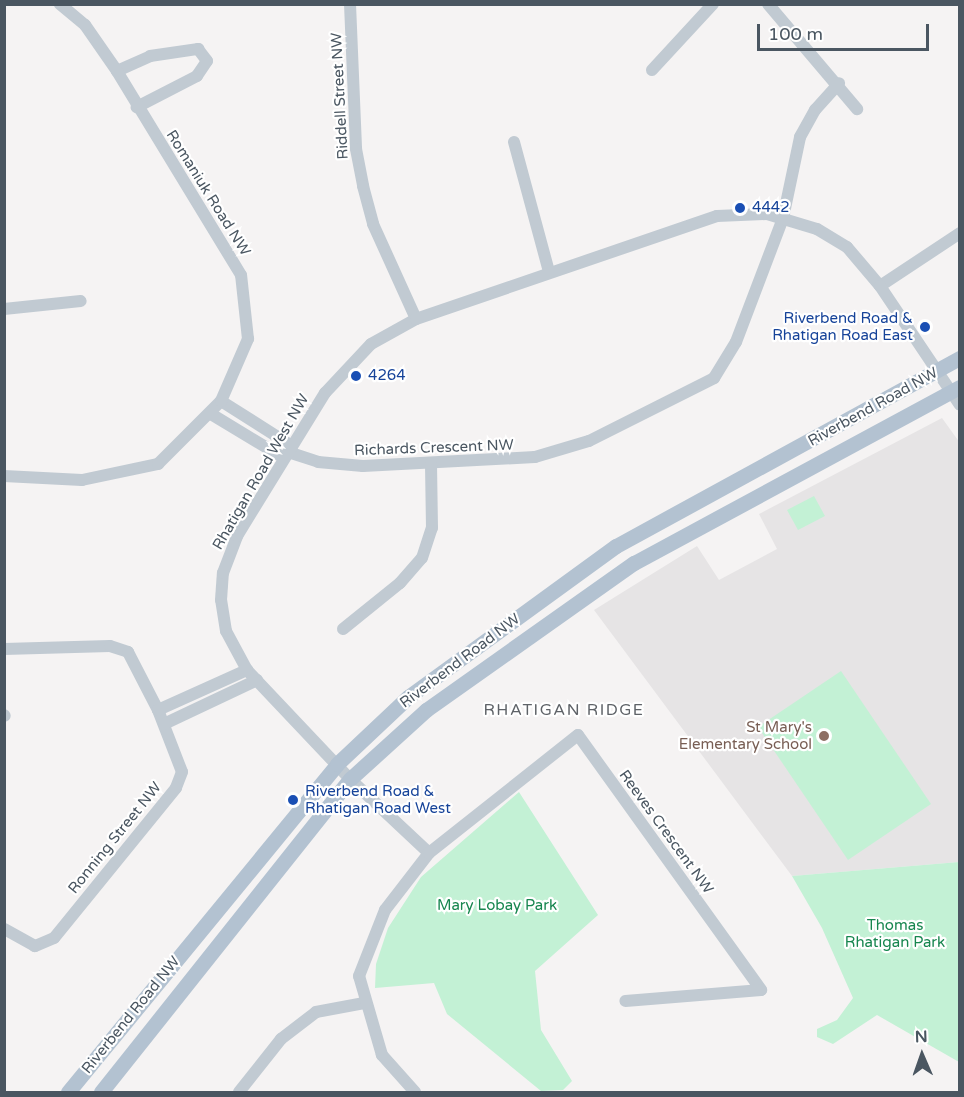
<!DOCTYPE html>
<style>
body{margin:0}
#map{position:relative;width:964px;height:1097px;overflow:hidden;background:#f5f3f3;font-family:"Varela Round",sans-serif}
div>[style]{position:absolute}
.education>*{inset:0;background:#e6e4e5}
.green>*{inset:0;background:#c3f1d5}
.minor>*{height:12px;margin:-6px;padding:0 6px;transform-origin:6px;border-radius:6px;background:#c1cad2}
.major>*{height:15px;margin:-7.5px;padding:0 7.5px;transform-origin:7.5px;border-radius:7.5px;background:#b3c2d1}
.dots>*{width:16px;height:16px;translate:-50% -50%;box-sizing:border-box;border:3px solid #fff;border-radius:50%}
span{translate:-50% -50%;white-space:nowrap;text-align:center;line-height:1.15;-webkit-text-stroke:4.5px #fff;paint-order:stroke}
.street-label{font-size:15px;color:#4a5661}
.transit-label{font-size:15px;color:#164399}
.left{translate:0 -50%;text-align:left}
.right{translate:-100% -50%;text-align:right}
.education-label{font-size:15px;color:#785e54}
.park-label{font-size:15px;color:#17864f}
.neighbourhood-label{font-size:16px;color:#5f6368;letter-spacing:1.5px}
.frame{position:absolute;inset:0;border:6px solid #4a5661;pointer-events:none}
.north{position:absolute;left:892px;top:1025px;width:60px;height:60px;-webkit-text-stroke:4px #fff;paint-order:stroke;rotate:358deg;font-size:16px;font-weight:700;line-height:24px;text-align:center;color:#4a5661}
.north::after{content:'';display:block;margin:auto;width:21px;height:27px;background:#4a5661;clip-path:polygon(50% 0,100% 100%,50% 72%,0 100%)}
.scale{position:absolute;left:757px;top:24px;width:172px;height:27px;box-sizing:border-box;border:3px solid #4a5661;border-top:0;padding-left:8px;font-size:18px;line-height:21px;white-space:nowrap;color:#4a5661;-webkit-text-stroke:4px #fff;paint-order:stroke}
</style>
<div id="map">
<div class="education">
<div style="clip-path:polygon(942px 418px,960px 443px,959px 862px,792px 876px,594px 610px,697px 546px,719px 580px,777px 549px,759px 514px)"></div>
</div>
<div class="green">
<div style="clip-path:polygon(814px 496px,825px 516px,798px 530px,787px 510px)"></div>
<div style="clip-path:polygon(841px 671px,931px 804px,848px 860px,758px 727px)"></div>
<div style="clip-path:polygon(519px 792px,598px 915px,535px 971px,541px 1030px,572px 1081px,563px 1090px,541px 1091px,447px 1014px,434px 983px,375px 988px,376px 964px,388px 928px,421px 877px)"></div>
<div style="clip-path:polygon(959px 862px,959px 1062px,877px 1015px,833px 1044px,817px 1037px,817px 1029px,837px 1020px,853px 998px,822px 928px,792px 876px)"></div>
</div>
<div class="minor">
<div style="left:350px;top:4px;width:145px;rotate:87.6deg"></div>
<div style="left:356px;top:149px;width:38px;rotate:79deg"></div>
<div style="left:363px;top:186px;width:39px;rotate:75deg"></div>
<div style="left:373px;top:224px;width:104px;rotate:65.6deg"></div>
<div style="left:768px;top:4px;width:138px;rotate:49.7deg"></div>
<div style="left:652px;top:70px;width:90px;rotate:-47.3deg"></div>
<div style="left:117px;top:71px;width:36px;rotate:-24deg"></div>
<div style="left:150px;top:56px;width:49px;rotate:-8.3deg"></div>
<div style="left:198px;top:49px;width:15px;rotate:53deg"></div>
<div style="left:207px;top:61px;width:18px;rotate:124deg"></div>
<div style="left:197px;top:76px;width:68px;rotate:152.7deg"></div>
<div style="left:514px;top:142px;width:135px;rotate:74.9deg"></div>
<div style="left:880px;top:286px;width:96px;rotate:-33.5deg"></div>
<div style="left:4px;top:309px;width:77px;rotate:-5.9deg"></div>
<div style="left:221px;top:401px;width:84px;rotate:32.4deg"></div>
<div style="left:211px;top:414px;width:85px;rotate:31.1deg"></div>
<div style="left:288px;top:452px;width:32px;rotate:18deg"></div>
<div style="left:318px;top:462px;width:45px;rotate:5.1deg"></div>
<div style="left:363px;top:466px;width:172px;rotate:-3deg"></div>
<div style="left:535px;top:457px;width:56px;rotate:-16.5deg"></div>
<div style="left:589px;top:441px;width:140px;rotate:-26.7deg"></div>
<div style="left:714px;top:378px;width:42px;rotate:-58.6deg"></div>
<div style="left:736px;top:342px;width:133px;rotate:-69.2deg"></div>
<div style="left:783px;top:218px;width:83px;rotate:-78.1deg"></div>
<div style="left:800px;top:137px;width:31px;rotate:-61deg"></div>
<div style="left:815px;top:110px;width:36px;rotate:-48deg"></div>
<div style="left:4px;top:476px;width:78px;rotate:2.9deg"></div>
<div style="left:82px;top:480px;width:78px;rotate:-11.9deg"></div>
<div style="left:158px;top:464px;width:89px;rotate:-45deg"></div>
<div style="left:221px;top:401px;width:68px;rotate:-66.5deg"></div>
<div style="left:248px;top:339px;width:64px;rotate:-96.2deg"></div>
<div style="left:241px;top:275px;width:239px;rotate:-121.3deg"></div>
<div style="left:117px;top:71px;width:56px;rotate:-124.8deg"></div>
<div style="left:85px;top:25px;width:33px;rotate:-140deg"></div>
<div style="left:343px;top:629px;width:73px;rotate:-38.9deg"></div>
<div style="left:400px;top:583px;width:33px;rotate:-49deg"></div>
<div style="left:422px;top:558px;width:32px;rotate:-72deg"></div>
<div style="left:432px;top:528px;width:64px;rotate:-90.9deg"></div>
<div style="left:4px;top:649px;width:106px;rotate:-1.6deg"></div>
<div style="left:110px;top:646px;width:19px;rotate:18deg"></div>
<div style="left:128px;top:652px;width:65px;rotate:62.7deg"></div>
<div style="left:158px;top:710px;width:66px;rotate:68.8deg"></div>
<div style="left:182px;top:772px;width:17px;rotate:111deg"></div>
<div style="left:176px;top:788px;width:193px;rotate:129.1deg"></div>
<div style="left:54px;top:938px;width:21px;rotate:157deg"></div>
<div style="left:35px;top:946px;width:35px;rotate:-151deg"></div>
<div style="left:158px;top:710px;width:98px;rotate:-24.2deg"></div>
<div style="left:4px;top:715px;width:1px;rotate:45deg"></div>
<div style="left:164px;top:724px;width:103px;rotate:-25.3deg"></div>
<div style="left:429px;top:853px;width:108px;rotate:-136.9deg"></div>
<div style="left:350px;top:779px;width:150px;rotate:-133.4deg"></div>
<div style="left:247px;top:670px;width:44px;rotate:-118.3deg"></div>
<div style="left:226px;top:631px;width:31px;rotate:-99deg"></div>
<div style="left:221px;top:600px;width:27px;rotate:-86deg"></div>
<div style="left:223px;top:573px;width:40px;rotate:-69deg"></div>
<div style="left:237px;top:536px;width:168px;rotate:-58.4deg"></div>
<div style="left:325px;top:393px;width:67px;rotate:-46.8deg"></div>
<div style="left:371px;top:344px;width:51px;rotate:-29.1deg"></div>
<div style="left:416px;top:319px;width:318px;rotate:-18.9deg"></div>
<div style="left:717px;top:216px;width:50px;rotate:-2.3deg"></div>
<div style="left:767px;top:214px;width:52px;rotate:16.7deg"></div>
<div style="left:817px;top:229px;width:35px;rotate:31deg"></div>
<div style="left:847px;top:247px;width:51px;rotate:49.8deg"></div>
<div style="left:880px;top:286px;width:143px;rotate:56.1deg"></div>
<div style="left:239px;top:1092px;width:68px;rotate:-51.6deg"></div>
<div style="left:281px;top:1039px;width:44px;rotate:-37.6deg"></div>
<div style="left:316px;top:1012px;width:49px;rotate:-10.6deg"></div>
<div style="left:415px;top:1092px;width:50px;rotate:-131.7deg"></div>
<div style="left:382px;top:1055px;width:82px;rotate:-106.2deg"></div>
<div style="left:359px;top:976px;width:71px;rotate:-68.5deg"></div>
<div style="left:385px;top:910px;width:72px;rotate:-52.3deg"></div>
<div style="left:429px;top:853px;width:190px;rotate:-38.4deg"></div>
<div style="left:578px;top:735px;width:314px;rotate:54.3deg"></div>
<div style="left:761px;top:990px;width:136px;rotate:175.4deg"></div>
</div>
<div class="major">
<div style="left:68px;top:1092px;width:424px;rotate:-50.6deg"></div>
<div style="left:337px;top:764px;width:98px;rotate:-43.3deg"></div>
<div style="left:408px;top:697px;width:257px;rotate:-36deg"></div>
<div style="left:616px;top:546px;width:392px;rotate:-28.7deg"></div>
<div style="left:101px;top:1092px;width:400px;rotate:-51.5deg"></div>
<div style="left:350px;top:779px;width:103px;rotate:-42.2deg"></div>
<div style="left:426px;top:710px;width:255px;rotate:-35.3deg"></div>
<div style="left:634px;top:563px;width:370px;rotate:-28.4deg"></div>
</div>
<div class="dots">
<div style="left:740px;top:208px;background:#1a4fb4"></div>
<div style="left:925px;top:327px;background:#1a4fb4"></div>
<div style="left:356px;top:376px;background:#1a4fb4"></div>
<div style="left:824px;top:736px;background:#8d6e63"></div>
<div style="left:293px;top:800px;background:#1a4fb4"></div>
</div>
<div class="street-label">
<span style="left:340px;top:96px;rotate:-93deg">Riddell Street NW</span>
<span style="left:208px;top:193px;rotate:58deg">Romaniuk Road NW</span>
<span style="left:873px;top:407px;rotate:-29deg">Riverbend Road NW</span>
<span style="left:434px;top:448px;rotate:-2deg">Richards Crescent NW</span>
<span style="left:261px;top:472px;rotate:-60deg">Rhatigan Road West NW</span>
<span style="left:460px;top:661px;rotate:-37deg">Riverbend Road NW</span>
<span style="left:666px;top:832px;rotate:54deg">Reeves Crescent NW</span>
<span style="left:115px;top:838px;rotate:-51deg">Ronning Street NW</span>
<span style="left:131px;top:1015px;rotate:-51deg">Riverbend Road NW</span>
</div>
<div class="transit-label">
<span class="left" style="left:752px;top:208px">4442</span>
<span class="right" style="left:913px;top:327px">Riverbend Road &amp;<br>Rhatigan Road East</span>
<span class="left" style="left:368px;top:376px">4264</span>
<span class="left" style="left:305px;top:800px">Riverbend Road &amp;<br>Rhatigan Road West</span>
</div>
<div class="education-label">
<span class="right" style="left:812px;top:736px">St Mary's<br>Elementary School</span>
</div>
<div class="park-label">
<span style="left:497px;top:906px">Mary Lobay Park</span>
<span style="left:895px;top:934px">Thomas<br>Rhatigan Park</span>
</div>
<div class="neighbourhood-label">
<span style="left:564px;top:710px">RHATIGAN RIDGE</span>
</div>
<div class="frame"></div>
<div class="north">N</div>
<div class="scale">100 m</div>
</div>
